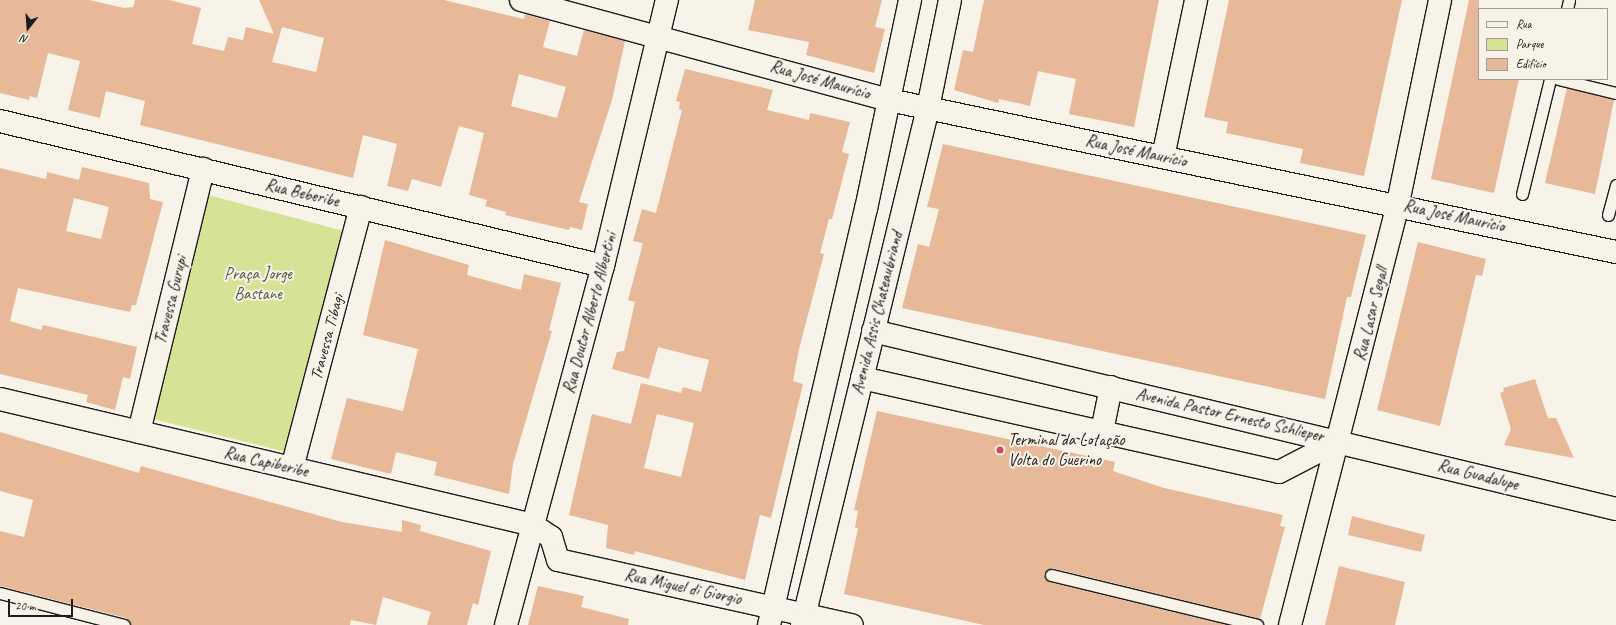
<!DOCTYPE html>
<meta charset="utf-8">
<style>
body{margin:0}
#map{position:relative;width:1616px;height:625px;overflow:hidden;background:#f7f3e8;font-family:Caveat,sans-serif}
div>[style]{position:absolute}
.green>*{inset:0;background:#d6e295}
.building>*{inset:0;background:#e7b998}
.roads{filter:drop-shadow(1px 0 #1c1c1c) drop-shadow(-1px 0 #1c1c1c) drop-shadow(0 1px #1c1c1c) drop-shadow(0 -1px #1c1c1c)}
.lane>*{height:11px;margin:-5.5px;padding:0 5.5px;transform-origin:5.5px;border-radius:5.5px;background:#f7f3e8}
.street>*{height:22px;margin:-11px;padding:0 11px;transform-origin:11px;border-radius:11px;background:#f7f3e8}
.secondary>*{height:22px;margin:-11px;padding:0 11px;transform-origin:11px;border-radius:11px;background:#f7f3e8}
.dots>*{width:11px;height:11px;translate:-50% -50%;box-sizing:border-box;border:2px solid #f7f3e8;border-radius:50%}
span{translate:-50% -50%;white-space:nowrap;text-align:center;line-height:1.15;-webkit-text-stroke:4px #f7f3e8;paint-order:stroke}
.street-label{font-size:17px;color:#1c1c1c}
.park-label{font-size:17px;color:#545740}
.poi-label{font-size:17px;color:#1c1c1c}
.left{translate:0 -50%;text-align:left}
.legend{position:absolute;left:1478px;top:8px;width:130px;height:72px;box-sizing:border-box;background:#f7f3e8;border:1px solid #9f9d96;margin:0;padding:5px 7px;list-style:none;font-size:12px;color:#1c1c1c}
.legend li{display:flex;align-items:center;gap:8px;height:20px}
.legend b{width:20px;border:1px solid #9f9d96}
.north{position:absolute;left:8px;top:8px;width:40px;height:40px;-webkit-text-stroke:3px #f7f3e8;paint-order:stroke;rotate:197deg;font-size:11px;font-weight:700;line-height:16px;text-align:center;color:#1c1c1c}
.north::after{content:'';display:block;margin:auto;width:14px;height:18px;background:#1c1c1c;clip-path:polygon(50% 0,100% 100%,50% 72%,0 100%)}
.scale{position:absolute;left:8px;top:599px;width:65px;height:18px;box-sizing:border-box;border:2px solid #1c1c1c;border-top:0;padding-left:5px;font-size:12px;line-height:14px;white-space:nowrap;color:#1c1c1c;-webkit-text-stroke:3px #f7f3e8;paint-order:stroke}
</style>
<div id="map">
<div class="green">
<div style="clip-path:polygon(208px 195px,344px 231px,286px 452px,153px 419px)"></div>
</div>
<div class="building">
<div style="clip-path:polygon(evenodd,0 0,89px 0,124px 8px,133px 7px,135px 0,169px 0,201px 8px,192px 44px,224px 51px,228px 37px,243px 40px,246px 27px,274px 34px,259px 0,444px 0,524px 19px,525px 14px,550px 21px,543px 47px,577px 56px,584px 30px,625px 41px,612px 100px,579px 202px,588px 204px,582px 230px,570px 227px,569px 230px,505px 215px,506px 212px,485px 206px,487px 200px,469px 195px,484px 133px,459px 126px,441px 187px,412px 179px,408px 191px,387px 186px,397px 144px,363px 135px,353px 178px,140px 125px,145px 101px,106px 91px,100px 118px,68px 110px,80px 61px,48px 53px,37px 98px,30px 96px,29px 100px,0 93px,0 0,282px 27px,324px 38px,316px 72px,272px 62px,282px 27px,0 0,519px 74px,566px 87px,557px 118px,511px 106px,519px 74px)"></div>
<div style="clip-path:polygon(755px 0,882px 0,875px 27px,885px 29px,874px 73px,806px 55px,809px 42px,748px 30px)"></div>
<div style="clip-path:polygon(984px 0,1159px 0,1134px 127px,1069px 114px,1076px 79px,1038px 71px,1030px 106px,999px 99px,998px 103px,954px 90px,963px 50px,973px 52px)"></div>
<div style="clip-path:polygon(1229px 0,1402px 0,1364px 176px,1300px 163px,1303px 149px,1226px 133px,1228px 122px,1204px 117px)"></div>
<div style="clip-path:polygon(1469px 0,1479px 0,1479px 79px,1519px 79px,1494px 193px,1431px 179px)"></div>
<div style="clip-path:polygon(evenodd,685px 69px,773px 90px,767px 110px,809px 120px,810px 113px,850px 122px,842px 152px,849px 154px,832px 219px,829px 219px,820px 253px,824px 254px,799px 349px,793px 381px,803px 384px,771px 518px,760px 515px,745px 580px,635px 551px,634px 555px,606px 548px,608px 525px,569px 515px,592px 414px,631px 424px,641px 383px,681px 393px,683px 387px,701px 392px,709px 360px,658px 347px,649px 379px,612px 369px,617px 352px,624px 351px,635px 302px,628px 300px,643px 243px,633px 241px,642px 209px,656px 213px,682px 110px,679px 109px,680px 102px,676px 101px,685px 69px,657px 414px,694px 423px,681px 477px,644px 468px,657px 414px)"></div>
<div style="clip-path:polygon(1567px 88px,1614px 100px,1595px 194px,1545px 183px)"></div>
<div style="clip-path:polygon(943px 144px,1366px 235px,1351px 297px,1347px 297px,1325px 399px,902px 308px,918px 244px,929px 247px,939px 209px,927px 207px)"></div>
<div style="clip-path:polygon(evenodd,82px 167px,149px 183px,150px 199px,163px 202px,136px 305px,132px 305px,130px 312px,18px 288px,10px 321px,41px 330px,43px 325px,137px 347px,130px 379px,123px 377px,115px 410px,86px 402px,88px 395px,0 374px,0 168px,46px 179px,47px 172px,79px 180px,82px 167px,74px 198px,109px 207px,101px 239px,66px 231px,74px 198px)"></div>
<div style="clip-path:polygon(385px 240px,469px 265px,467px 275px,521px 290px,524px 274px,561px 283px,549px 330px,552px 331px,513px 464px,509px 494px,434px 475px,437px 462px,396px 452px,391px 474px,331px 459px,347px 398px,403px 411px,418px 349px,363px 335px)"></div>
<div style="clip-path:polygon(1418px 242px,1486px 259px,1482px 276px,1476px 275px,1440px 426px,1377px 410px)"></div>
<div style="clip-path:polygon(1535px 379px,1548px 418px,1556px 418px,1574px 458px,1504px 445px,1511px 429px,1500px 393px,1504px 391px,1503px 388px)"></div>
<div style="clip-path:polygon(877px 411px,1115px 462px,1113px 471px,1164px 488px,1283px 515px,1280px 526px,1285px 527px,1260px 619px,1052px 568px,1044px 574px,1049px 582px,1227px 625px,984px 625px,844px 594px,858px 528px,855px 528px,858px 511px,854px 510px)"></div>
<div style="clip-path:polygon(0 432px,139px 473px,141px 466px,342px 522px,402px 532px,402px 520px,421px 525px,420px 531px,491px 551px,478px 605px,473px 603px,467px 625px,427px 625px,431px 612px,383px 597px,376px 625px,351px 620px,350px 625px,131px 625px,126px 618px,0 586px,0 531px,24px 537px,33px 500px,0 491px)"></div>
<div style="clip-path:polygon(1352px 516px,1425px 535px,1421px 552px,1348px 535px)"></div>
<div style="clip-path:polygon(1339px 566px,1405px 582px,1395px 625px,1325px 625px)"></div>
<div style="clip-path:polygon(538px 586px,584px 596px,581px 607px,629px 619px,628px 625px,528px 625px)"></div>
</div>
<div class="roads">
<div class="lane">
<div style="left:1567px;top:9px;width:9px;rotate:-77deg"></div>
<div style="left:1558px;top:79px;width:60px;rotate:13.6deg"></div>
<div style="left:1522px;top:194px;width:118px;rotate:-76.3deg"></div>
<div style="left:1608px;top:215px;width:31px;rotate:-75deg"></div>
<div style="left:1051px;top:575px;width:212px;rotate:13.6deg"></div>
<div style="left:0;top:593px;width:128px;rotate:14.5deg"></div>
</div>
<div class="street">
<div style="left:521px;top:0;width:381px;rotate:15.2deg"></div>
<div style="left:889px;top:100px;width:743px;rotate:11.81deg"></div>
<div style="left:0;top:121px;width:620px;rotate:13.52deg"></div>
<div style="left:1163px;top:157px;width:160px;rotate:-78.1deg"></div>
<div style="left:873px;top:331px;width:764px;rotate:13.47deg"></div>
<div style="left:862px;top:378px;width:427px;rotate:12.7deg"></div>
<div style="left:1279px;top:472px;width:68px;rotate:-27.3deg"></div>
<div style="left:0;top:399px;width:548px;rotate:13.3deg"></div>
<div style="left:533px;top:525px;width:22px;rotate:34deg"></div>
<div style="left:551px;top:537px;width:24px;rotate:73deg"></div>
<div style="left:558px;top:560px;width:301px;rotate:12.5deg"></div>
<div style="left:1102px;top:431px;width:45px;rotate:-78.4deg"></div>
<div style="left:139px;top:432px;width:271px;rotate:-76.3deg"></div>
<div style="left:292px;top:468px;width:270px;rotate:-75.2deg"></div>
<div style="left:506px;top:625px;width:372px;rotate:-74.9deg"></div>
<div style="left:603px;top:266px;width:274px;rotate:-76.5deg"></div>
<div style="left:1290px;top:625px;width:436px;rotate:-75.6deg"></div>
<div style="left:1398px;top:203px;width:207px;rotate:-78.3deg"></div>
</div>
<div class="secondary">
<div style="left:769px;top:625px;width:427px;rotate:-76.9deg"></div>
<div style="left:866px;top:209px;width:214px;rotate:-78.1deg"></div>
<div style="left:802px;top:625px;width:532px;rotate:-76.3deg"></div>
<div style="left:928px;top:108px;width:110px;rotate:-78.5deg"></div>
</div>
</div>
<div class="dots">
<div style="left:1000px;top:450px;background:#d1495b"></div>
</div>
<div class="street-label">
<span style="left:820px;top:80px;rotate:16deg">Rua José Maurício</span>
<span style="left:1136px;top:151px;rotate:12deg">Rua José Maurício</span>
<span style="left:302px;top:193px;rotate:13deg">Rua Beberibe</span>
<span style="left:1454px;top:216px;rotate:12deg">Rua José Maurício</span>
<span style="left:171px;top:300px;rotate:-76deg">Travessa Gurupi</span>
<span style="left:590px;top:313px;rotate:-75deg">Rua Doutor Alberto Albertini</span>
<span style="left:877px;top:313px;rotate:-76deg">Avenida Assis Chateaubriand</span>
<span style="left:1371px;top:314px;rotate:-76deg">Rua Lasar Segall</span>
<span style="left:327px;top:337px;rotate:-75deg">Travessa Tibagi</span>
<span style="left:1230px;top:415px;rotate:13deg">Avenida Pastor Ernesto Schlieper</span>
<span style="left:266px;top:462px;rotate:13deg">Rua Capiberibe</span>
<span style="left:1478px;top:475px;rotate:14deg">Rua Guadalupe</span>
<span style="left:683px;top:587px;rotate:12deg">Rua Miguel di Giorgio</span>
</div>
<div class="park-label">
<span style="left:258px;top:284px">Praça Jorge<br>Bastane</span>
</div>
<div class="poi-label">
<span class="left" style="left:1008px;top:450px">Terminal da Lotação<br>Volta do Guerino</span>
</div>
<ul class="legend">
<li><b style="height:5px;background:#f7f3e8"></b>Rua</li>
<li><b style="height:11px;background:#d6e295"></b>Parque</li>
<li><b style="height:11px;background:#e7b998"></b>Edifício</li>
</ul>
<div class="north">N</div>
<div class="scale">20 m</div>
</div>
